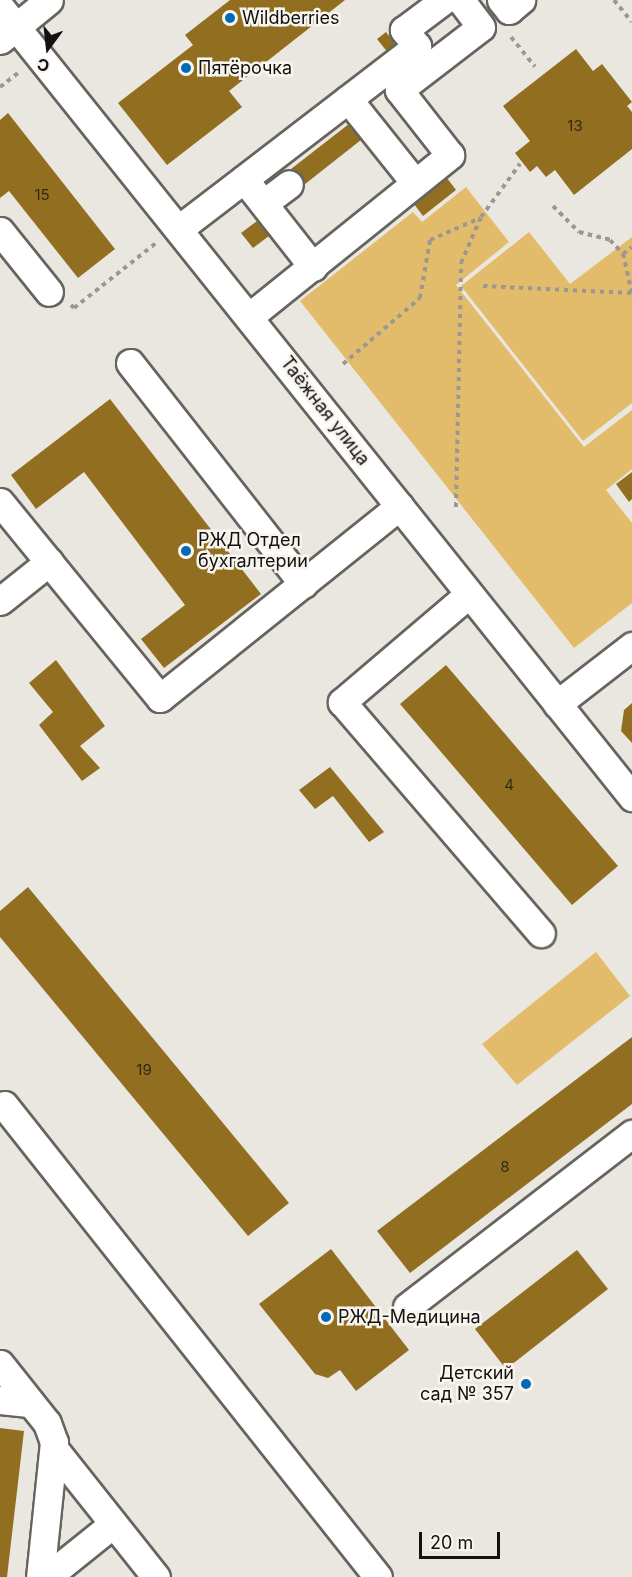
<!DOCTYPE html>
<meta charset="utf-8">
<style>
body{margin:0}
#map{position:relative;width:632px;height:1577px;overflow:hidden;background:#eae7e1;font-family:Inter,sans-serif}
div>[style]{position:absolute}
.green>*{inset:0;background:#e3bc6b}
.building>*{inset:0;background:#926f20}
.path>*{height:4px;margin-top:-2px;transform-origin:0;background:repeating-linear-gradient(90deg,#9b9894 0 4.5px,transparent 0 9px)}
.roads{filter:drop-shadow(2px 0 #67645f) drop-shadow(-2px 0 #67645f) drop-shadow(0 2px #67645f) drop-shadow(0 -2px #67645f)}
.minor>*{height:27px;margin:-13.5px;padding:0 13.5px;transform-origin:13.5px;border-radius:13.5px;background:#fff}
.dots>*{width:16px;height:16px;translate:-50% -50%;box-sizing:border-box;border:3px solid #f8f4ee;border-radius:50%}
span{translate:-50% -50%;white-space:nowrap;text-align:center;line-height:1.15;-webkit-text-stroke:5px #f8f4ee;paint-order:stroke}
.number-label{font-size:15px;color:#332914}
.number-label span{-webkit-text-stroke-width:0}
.poi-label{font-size:18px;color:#131210}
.left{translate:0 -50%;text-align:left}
.right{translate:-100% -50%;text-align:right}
.street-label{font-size:18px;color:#131210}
.north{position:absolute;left:18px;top:18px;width:60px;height:60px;-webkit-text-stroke:4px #f8f4ee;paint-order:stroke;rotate:195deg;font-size:16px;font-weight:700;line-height:24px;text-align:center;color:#131210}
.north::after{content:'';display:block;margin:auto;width:21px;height:27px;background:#131210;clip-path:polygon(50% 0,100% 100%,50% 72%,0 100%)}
.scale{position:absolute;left:419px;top:1532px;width:81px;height:27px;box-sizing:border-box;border:3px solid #131210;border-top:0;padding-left:8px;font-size:18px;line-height:21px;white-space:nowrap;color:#131210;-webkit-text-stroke:4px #f8f4ee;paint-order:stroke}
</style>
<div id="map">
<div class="green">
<div style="clip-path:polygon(466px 187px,509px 242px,456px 285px,584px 447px,632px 410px,632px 469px,606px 490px,632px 523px,632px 603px,574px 648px,300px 301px,413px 212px,422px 222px)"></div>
<div style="clip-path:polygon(529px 232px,570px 284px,632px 237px,632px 403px,583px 441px,461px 286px)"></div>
<div style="clip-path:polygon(596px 952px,630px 996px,517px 1085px,482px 1044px)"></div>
</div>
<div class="building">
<div style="clip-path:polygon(230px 0,345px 0,229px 91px,242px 107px,167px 165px,118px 103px,193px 45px,185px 35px)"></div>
<div style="clip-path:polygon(386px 32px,402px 53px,393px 59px,377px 39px)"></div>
<div style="clip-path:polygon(576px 49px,593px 71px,602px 64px,632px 102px,627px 106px,632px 112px,632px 149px,574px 195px,555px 170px,546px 177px,537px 166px,530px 172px,515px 153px,530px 141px,503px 106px)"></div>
<div style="clip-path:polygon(8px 113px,115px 249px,78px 278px,9px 191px,0 198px,0 120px)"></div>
<div style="clip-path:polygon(354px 120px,366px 136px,295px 192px,282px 176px)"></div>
<div style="clip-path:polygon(444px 174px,456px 190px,423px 216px,411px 200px)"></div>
<div style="clip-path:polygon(261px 218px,273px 233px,253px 248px,241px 233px)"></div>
<div style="clip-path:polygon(110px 399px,261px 594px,164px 668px,141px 639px,185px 605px,84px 472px,36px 509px,11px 475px)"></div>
<div style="clip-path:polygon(632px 472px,632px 499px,629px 502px,616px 484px)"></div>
<div style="clip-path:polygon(56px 660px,105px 726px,80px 746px,100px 768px,82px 781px,39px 725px,53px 712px,29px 683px)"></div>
<div style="clip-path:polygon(446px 665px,618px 866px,572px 905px,400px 704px)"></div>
<div style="clip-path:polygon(632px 703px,632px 743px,621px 731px,624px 710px)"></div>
<div style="clip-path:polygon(330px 767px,384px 832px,369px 842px,333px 796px,315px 809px,299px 790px)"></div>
<div style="clip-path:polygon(28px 887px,289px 1203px,248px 1236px,0 937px,0 911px)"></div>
<div style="clip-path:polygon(632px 1037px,632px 1104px,410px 1273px,377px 1231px)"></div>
<div style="clip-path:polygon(331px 1249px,409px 1350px,356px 1391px,340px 1370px,328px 1378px,315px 1374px,259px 1304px)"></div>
<div style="clip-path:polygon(577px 1250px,608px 1289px,506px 1369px,475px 1329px)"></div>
<div style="clip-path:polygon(0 1428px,24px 1431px,7px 1577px,0 1577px)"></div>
</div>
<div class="path">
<div style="left:614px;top:0;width:28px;rotate:51deg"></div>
<div style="left:511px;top:37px;width:38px;rotate:51deg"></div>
<div style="left:0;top:87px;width:23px;rotate:-38deg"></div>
<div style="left:553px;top:206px;width:37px;rotate:45deg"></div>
<div style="left:579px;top:232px;width:32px;rotate:14deg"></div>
<div style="left:610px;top:240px;width:19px;rotate:47deg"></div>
<div style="left:483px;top:286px;width:149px;rotate:2.7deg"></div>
<div style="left:632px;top:293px;width:40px;rotate:-103deg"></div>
<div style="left:623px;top:254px;width:11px;rotate:-38deg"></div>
<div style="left:71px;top:305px;width:4px;rotate:45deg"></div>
<div style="left:74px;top:308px;width:105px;rotate:-38.4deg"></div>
<div style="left:343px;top:364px;width:101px;rotate:-40.6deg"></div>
<div style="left:420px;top:298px;width:59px;rotate:-80.2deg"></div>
<div style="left:430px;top:240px;width:55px;rotate:-23.7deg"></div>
<div style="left:456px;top:507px;width:244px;rotate:-88.8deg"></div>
<div style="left:461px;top:263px;width:50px;rotate:-66.5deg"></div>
<div style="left:481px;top:217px;width:66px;rotate:-53.7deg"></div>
</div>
<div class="roads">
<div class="minor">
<div style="left:501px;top:0;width:13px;rotate:51deg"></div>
<div style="left:509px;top:10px;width:16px;rotate:-40deg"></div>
<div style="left:0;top:7px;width:1012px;rotate:51.34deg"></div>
<div style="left:0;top:40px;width:63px;rotate:-39.2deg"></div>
<div style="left:348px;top:99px;width:107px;rotate:51.4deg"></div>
<div style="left:244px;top:179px;width:112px;rotate:51.9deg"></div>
<div style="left:264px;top:203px;width:31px;rotate:-37deg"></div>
<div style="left:180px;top:228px;width:299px;rotate:-37.5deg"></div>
<div style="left:417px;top:46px;width:21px;rotate:-129deg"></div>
<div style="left:404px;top:30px;width:50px;rotate:-36.9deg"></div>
<div style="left:0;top:231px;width:78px;rotate:51.2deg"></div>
<div style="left:250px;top:316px;width:257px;rotate:-38.8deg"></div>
<div style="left:450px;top:155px;width:83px;rotate:-128.1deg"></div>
<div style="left:399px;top:90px;width:103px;rotate:-37.5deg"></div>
<div style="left:481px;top:27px;width:34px;rotate:-127deg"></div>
<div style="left:130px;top:363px;width:281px;rotate:51.9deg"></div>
<div style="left:0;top:502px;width:253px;rotate:50.8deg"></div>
<div style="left:160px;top:698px;width:307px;rotate:-38.7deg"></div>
<div style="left:469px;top:594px;width:167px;rotate:139.6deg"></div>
<div style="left:342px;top:702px;width:305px;rotate:49.3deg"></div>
<div style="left:0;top:601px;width:63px;rotate:-38.5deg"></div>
<div style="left:557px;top:704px;width:95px;rotate:-37.7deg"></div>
<div style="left:4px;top:1105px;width:602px;rotate:51.61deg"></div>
<div style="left:407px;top:1307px;width:284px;rotate:-37.6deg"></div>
<div style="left:0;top:1364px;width:75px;rotate:51.5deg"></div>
<div style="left:47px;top:1423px;width:20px;rotate:70deg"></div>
<div style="left:54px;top:1442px;width:136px;rotate:95.9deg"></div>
<div style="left:0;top:1400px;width:31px;rotate:6deg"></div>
<div style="left:55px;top:1450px;width:162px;rotate:51.5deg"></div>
<div style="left:47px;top:1577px;width:85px;rotate:-38.8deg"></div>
</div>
</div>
<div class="dots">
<div style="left:230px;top:18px;background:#006ab6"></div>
<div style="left:186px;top:68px;background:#006ab6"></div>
<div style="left:186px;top:551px;background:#006ab6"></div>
<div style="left:326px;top:1317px;background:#006ab6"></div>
<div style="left:526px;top:1384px;background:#006ab6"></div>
</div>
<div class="number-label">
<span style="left:575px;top:126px">13</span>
<span style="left:42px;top:195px">15</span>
<span style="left:509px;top:785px">4</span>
<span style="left:144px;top:1070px">19</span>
<span style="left:505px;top:1167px">8</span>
</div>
<div class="poi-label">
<span class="left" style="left:242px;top:18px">Wildberries</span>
<span class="left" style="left:198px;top:68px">Пятёрочка</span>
<span class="left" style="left:198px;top:551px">РЖД Отдел<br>бухгалтерии</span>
<span class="left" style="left:338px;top:1317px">РЖД-Медицина</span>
<span class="right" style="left:514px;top:1384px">Детский<br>сад № 357</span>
</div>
<div class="street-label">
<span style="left:325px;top:411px;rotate:52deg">Таёжная улица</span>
</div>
<div class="north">С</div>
<div class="scale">20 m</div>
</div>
